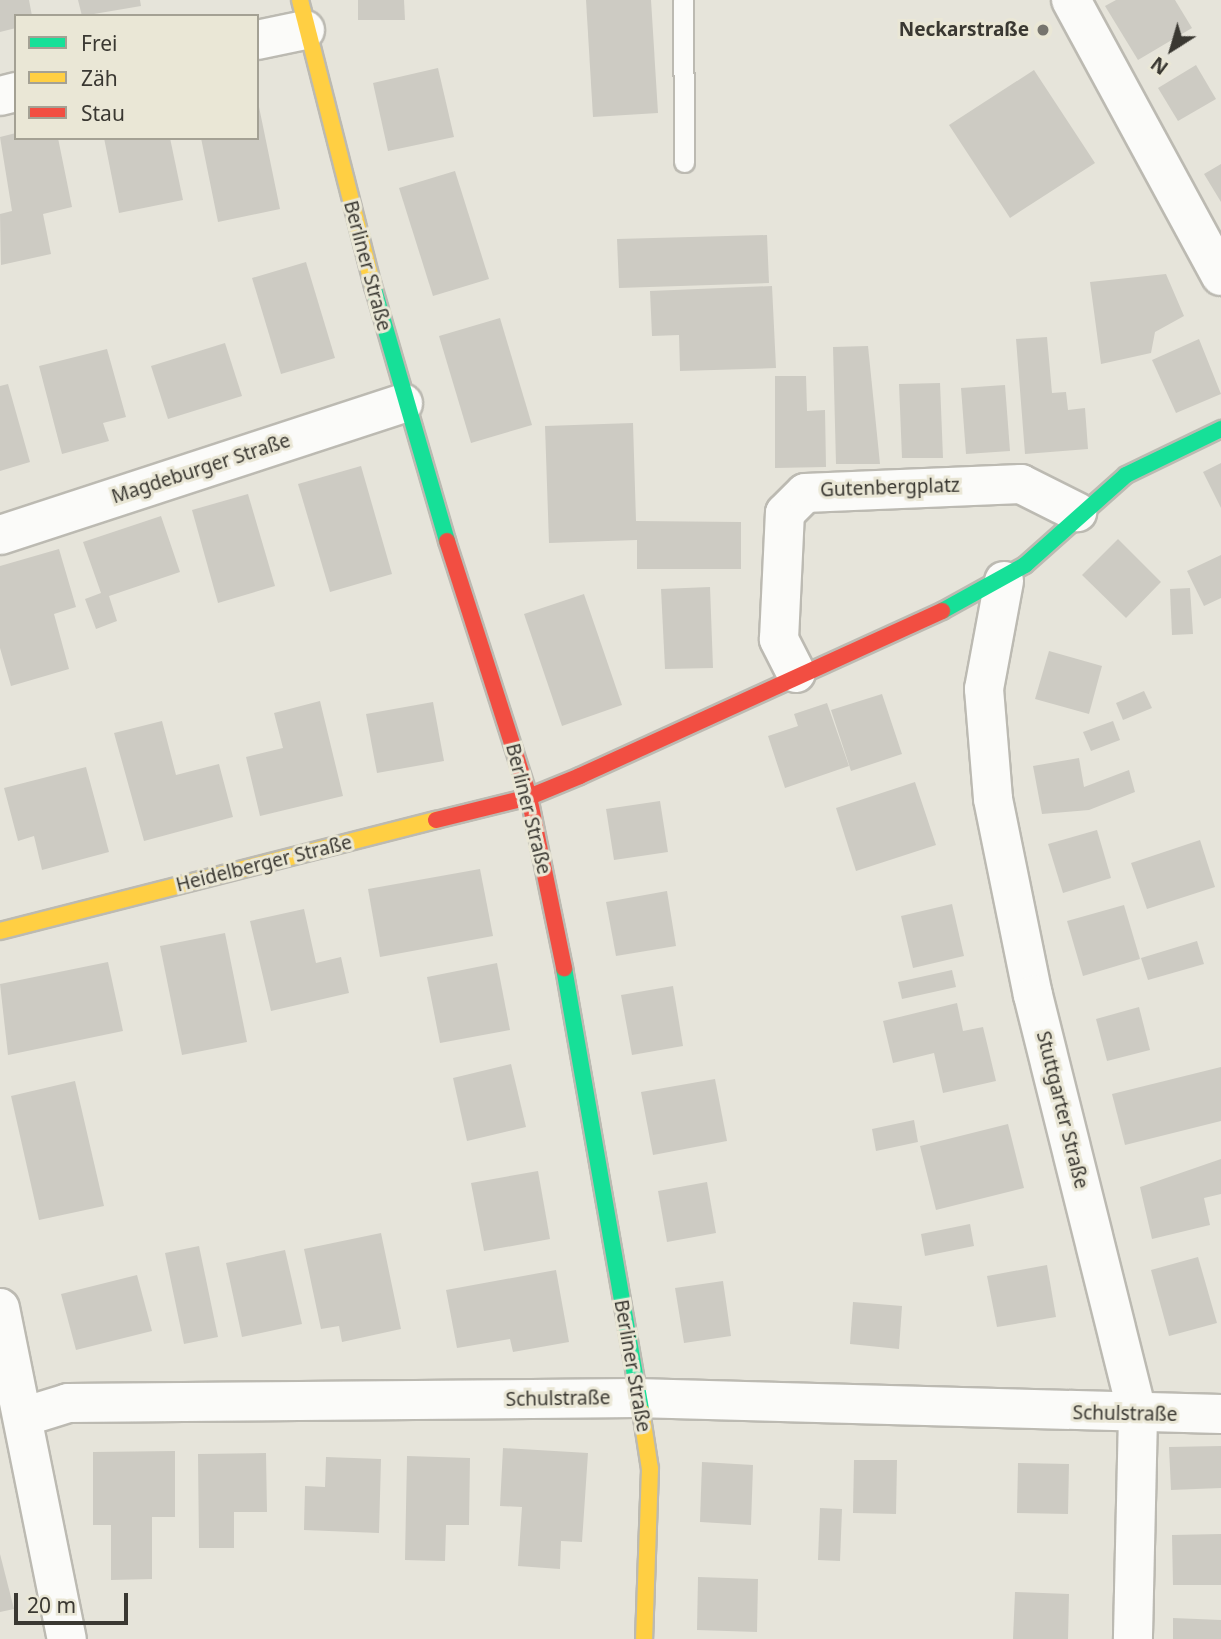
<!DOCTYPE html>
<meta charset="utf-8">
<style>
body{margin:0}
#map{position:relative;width:1221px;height:1639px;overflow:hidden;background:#e6e4da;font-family:"Noto Sans",sans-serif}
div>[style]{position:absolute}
.building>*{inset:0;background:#cdcbc3}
.roads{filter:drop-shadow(2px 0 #bcbab2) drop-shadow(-2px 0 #bcbab2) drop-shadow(0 2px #bcbab2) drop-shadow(0 -2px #bcbab2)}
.lane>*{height:19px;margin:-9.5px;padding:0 9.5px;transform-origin:9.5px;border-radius:9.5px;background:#fbfbf9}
.street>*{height:38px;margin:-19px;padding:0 19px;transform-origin:19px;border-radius:19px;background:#fbfbf9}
.fast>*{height:16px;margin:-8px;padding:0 8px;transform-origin:8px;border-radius:8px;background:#16e098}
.slow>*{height:16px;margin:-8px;padding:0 8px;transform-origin:8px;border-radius:8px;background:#ffcf43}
.jam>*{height:16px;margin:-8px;padding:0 8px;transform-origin:8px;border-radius:8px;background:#f24e42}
.dots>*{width:19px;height:19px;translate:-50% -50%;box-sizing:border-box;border:4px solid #eae7d6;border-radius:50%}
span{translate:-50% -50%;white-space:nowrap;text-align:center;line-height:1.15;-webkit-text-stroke:6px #eae7d6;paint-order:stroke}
.poi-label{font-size:19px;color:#3a3832;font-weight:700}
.right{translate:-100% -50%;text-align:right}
.street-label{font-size:19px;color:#3a3832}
.legend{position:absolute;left:14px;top:14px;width:245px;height:126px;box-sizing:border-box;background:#eae7d6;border:2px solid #a4a194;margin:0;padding:9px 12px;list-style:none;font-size:21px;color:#3a3832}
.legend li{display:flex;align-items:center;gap:14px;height:35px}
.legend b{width:35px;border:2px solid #a4a194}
.north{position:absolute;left:1137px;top:14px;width:70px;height:70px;-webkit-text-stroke:5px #eae7d6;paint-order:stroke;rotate:217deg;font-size:19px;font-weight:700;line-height:28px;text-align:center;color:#3a3832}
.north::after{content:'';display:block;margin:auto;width:24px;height:32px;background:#3a3832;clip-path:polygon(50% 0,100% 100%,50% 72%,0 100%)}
.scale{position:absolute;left:14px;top:1593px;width:114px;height:32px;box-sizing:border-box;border:4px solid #3a3832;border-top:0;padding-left:9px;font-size:21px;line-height:24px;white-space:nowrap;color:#3a3832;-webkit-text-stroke:5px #eae7d6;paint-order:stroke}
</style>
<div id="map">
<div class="building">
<div style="clip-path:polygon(0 0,29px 0,32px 16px,16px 16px,16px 28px,0 32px)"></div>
<div style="clip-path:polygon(78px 0,140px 0,141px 6px,82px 16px)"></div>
<div style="clip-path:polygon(358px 0,404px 0,405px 20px,358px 20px)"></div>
<div style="clip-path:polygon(586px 0,651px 0,658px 113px,593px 117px)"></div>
<div style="clip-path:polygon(1116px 0,1175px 0,1192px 28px,1138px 60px,1105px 6px)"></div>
<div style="clip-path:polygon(1196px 65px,1216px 99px,1178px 121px,1158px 88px)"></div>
<div style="clip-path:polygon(438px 68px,454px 137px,388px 151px,373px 83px)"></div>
<div style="clip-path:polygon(1034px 70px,1095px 163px,1010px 218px,949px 125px)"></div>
<div style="clip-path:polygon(258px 102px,280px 209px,218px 222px,201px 138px,257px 138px)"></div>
<div style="clip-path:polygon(16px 133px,58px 138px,72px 207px,43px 214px,51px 254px,1px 265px,0 214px,12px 211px,0 137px)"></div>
<div style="clip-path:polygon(104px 138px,170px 138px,183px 200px,119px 213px)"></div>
<div style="clip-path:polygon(1221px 164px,1221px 202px,1204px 174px)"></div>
<div style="clip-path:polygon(455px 171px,489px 279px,433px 296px,399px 188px)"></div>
<div style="clip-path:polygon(767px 235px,769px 283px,619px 288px,617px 239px)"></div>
<div style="clip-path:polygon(306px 262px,335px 358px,281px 374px,252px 278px)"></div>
<div style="clip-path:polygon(1166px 274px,1184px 316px,1155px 332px,1151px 353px,1101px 364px,1090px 282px)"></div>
<div style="clip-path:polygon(772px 286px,776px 368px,680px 371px,679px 335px,652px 336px,650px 291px)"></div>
<div style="clip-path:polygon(500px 318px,532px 425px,471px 443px,439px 336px)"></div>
<div style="clip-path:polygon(1047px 337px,1052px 393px,1066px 392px,1068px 410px,1085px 408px,1088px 449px,1025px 454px,1016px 339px)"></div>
<div style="clip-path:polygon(1199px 339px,1221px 394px,1176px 413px,1152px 360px)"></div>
<div style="clip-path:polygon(225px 343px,242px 396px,168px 419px,151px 366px)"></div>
<div style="clip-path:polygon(868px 346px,880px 464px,836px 464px,833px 347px)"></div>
<div style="clip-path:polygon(107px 349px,126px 417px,103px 423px,109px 441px,62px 454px,39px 366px)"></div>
<div style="clip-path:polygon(775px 376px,806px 376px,807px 411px,825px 410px,826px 467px,775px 468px)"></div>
<div style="clip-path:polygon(940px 383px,943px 458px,902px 458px,899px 384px)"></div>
<div style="clip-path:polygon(8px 384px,30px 462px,0 471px,0 386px)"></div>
<div style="clip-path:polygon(1005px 385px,1010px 451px,966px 454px,961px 388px)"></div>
<div style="clip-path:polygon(633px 423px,636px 521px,741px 522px,741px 569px,637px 569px,637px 540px,549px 543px,545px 426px)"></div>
<div style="clip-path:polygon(1221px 463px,1221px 508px,1203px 472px)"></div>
<div style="clip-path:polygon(361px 466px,392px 574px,330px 592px,298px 484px)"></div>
<div style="clip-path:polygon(248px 494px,275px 586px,218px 603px,192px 510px)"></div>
<div style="clip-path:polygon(161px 516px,180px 572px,109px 596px,117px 621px,96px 629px,85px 599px,101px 593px,83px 542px)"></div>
<div style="clip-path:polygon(1118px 539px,1161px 582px,1126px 618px,1082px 575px)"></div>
<div style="clip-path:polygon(59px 549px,76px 607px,54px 614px,69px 669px,11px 686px,0 648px,0 566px)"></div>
<div style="clip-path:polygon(1221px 555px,1221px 598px,1204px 606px,1187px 571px)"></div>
<div style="clip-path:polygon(710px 587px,713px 668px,665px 669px,661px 589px)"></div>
<div style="clip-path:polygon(1190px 588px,1193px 634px,1172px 635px,1170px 589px)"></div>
<div style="clip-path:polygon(584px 594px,622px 705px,562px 726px,524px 614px)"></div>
<div style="clip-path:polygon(1049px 651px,1102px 666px,1089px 714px,1035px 699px)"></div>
<div style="clip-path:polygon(1144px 691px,1152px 708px,1123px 720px,1116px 703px)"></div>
<div style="clip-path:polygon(882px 694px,902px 754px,851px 771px,831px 710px)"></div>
<div style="clip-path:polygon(320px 701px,343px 796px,260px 816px,246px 757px,283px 748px,274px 713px)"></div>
<div style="clip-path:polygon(433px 702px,444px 761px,377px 773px,366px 714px)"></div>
<div style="clip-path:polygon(827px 703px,849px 766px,785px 788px,768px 736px,798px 726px,794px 714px)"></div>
<div style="clip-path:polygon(162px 721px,176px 775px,219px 764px,233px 817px,144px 841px,114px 733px)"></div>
<div style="clip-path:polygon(1113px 721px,1120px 740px,1091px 751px,1083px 732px)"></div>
<div style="clip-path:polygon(1079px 758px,1084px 787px,1129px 770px,1135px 792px,1089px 810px,1042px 814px,1033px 766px)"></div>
<div style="clip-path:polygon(86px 767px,109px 852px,42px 870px,34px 836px,18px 841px,4px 788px)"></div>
<div style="clip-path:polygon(915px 782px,936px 845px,856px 871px,836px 808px)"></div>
<div style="clip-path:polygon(660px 801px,668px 852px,614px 860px,606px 809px)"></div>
<div style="clip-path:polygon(1097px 830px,1111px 878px,1063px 893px,1048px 844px)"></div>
<div style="clip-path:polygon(1200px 840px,1215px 887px,1147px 909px,1131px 863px)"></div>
<div style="clip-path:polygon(480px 869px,493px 936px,380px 957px,368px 889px)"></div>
<div style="clip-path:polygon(667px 891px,676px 946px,616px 956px,606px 902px)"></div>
<div style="clip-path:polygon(952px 904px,964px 956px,913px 968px,901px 916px)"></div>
<div style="clip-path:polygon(1124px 905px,1140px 959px,1083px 976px,1067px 921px)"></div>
<div style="clip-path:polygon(304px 909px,316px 963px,341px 957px,349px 993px,271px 1011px,250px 921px)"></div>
<div style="clip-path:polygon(225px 933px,247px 1042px,182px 1055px,160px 946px)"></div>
<div style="clip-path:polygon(1197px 941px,1204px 964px,1148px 980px,1141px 958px)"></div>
<div style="clip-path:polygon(108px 962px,123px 1031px,8px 1055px,0 984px)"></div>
<div style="clip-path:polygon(497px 963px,510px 1030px,440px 1043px,427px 977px)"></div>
<div style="clip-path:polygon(952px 970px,956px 987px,902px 999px,898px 982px)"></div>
<div style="clip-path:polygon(673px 986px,683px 1046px,632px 1055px,621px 995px)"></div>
<div style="clip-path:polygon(957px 1003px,963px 1031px,983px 1027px,996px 1081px,943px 1093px,934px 1053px,893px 1063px,883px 1021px)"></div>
<div style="clip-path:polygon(1139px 1007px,1150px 1050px,1107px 1061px,1096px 1019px)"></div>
<div style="clip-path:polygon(511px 1064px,526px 1127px,467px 1141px,453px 1078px)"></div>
<div style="clip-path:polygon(1221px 1067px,1221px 1121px,1125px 1145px,1112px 1094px)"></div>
<div style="clip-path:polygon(715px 1079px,727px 1141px,653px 1155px,641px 1092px)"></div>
<div style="clip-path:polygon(75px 1081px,104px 1206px,39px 1220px,11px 1096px)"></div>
<div style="clip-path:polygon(914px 1120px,918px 1142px,876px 1151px,872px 1129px)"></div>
<div style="clip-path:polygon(1008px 1124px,1024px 1188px,936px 1210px,920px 1146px)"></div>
<div style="clip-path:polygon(1221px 1159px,1221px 1194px,1204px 1198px,1210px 1225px,1152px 1239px,1140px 1187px)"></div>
<div style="clip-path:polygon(538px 1171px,550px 1239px,484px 1251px,471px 1183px)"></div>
<div style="clip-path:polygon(707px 1182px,716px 1233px,667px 1242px,658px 1191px)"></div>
<div style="clip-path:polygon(970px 1224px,974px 1246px,925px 1256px,921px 1234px)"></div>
<div style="clip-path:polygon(381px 1233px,401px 1329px,342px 1342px,339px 1326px,321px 1329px,304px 1249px)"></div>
<div style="clip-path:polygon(199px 1246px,218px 1337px,184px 1344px,165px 1253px)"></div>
<div style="clip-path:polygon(285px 1250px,302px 1324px,242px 1337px,226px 1263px)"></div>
<div style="clip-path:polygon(1198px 1257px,1217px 1323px,1169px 1336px,1151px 1270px)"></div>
<div style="clip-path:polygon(1047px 1265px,1056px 1317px,997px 1327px,987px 1276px)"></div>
<div style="clip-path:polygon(556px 1270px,569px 1342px,513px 1352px,510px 1339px,457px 1348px,446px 1290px)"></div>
<div style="clip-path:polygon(137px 1275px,152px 1331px,76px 1350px,61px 1294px)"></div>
<div style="clip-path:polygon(723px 1281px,731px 1336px,684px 1343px,675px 1288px)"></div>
<div style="clip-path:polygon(853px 1302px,902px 1306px,899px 1349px,850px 1344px)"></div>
<div style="clip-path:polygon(1221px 1446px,1221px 1488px,1171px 1490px,1169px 1447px)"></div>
<div style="clip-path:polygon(503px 1448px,588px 1453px,582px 1542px,561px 1541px,560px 1569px,518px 1566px,522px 1507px,500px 1506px)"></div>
<div style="clip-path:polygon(175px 1451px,175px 1517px,152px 1517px,152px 1579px,111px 1580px,111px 1525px,93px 1525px,93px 1452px)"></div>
<div style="clip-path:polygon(266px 1453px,267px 1512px,234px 1512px,234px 1548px,199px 1548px,198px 1454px)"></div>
<div style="clip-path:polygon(407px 1456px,470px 1458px,469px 1525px,446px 1525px,445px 1561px,405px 1560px)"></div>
<div style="clip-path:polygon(326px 1457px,381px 1459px,379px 1533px,304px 1530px,305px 1486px,325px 1487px)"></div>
<div style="clip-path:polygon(854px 1460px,897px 1460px,896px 1514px,853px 1513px)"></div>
<div style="clip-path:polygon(702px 1462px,753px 1465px,751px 1525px,700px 1522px)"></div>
<div style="clip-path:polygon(1018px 1463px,1069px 1464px,1068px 1514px,1017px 1513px)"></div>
<div style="clip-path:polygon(820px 1508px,842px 1509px,840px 1561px,818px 1560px)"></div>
<div style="clip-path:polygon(1221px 1534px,1221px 1585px,1173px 1585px,1172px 1535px)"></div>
<div style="clip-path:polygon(0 1554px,14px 1609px,0 1612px)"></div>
<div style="clip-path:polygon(698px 1577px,758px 1579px,757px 1632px,697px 1630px)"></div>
<div style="clip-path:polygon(1015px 1592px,1069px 1594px,1068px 1639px,1013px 1639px)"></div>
<div style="clip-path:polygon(1173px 1618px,1221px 1620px,1221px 1639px,1173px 1639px)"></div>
</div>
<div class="roads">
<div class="lane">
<div style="left:683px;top:0;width:162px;rotate:89.6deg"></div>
</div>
<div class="street">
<div style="left:1071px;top:0;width:314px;rotate:61.5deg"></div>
<div style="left:257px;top:40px;width:49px;rotate:-11.8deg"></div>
<div style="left:0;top:96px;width:16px;rotate:-14deg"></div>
<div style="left:0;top:535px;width:424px;rotate:-18.1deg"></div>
<div style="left:1004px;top:581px;width:110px;rotate:100.5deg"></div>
<div style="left:984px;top:689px;width:110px;rotate:85.3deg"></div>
<div style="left:993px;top:799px;width:200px;rotate:78.5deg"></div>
<div style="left:1033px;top:995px;width:433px;rotate:76deg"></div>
<div style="left:1138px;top:1415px;width:224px;rotate:91.3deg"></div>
<div style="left:796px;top:673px;width:38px;rotate:-117deg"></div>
<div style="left:779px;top:639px;width:126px;rotate:-87.3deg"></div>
<div style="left:785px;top:513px;width:28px;rotate:-45deg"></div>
<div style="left:805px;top:493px;width:216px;rotate:-2.4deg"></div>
<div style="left:1021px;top:484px;width:63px;rotate:26.6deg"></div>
<div style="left:0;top:1308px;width:338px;rotate:78.6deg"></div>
<div style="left:23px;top:1417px;width:47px;rotate:-17.3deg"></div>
<div style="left:68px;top:1403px;width:568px;rotate:-0.5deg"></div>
<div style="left:636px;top:1398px;width:585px;rotate:1.57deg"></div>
</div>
<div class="fast">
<div style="left:373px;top:286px;width:266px;rotate:73.8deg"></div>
<div style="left:942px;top:611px;width:95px;rotate:-29deg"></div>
<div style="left:1025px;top:565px;width:135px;rotate:-41.7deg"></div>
<div style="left:1126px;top:475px;width:106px;rotate:-25.8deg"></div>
<div style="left:564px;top:968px;width:450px;rotate:80.1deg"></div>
</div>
<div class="slow">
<div style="left:300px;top:0;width:295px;rotate:75.7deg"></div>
<div style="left:0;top:931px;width:450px;rotate:-14.3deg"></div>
<div style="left:641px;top:1411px;width:59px;rotate:81.2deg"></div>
<div style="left:650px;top:1469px;width:170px;rotate:92deg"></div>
</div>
<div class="jam">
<div style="left:447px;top:541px;width:269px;rotate:72.2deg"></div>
<div style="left:529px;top:797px;width:175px;rotate:78.4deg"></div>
<div style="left:436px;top:820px;width:96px;rotate:-13.9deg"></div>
<div style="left:529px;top:797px;width:55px;rotate:-22.4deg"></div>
<div style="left:580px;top:776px;width:398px;rotate:-24.5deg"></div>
</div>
</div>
<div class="dots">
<div style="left:1043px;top:30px;background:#76746d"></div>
</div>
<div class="poi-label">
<span class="right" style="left:1029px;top:30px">Neckarstraße</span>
</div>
<div class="street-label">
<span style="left:367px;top:266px;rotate:75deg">Berliner Straße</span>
<span style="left:201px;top:469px;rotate:-18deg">Magdeburger Straße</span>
<span style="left:890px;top:488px;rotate:-2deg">Gutenbergplatz</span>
<span style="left:528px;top:809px;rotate:76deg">Berliner Straße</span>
<span style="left:264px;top:864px;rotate:-14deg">Heidelberger Straße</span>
<span style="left:1062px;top:1110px;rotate:76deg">Stuttgarter Straße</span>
<span style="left:632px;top:1366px;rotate:80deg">Berliner Straße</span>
<span style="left:558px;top:1399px;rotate:-1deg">Schulstraße</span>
<span style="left:1125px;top:1414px;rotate:1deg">Schulstraße</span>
</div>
<ul class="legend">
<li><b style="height:9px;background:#16e098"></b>Frei</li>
<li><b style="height:9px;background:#ffcf43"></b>Zäh</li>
<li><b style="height:9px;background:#f24e42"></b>Stau</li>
</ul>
<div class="north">N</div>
<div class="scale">20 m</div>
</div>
